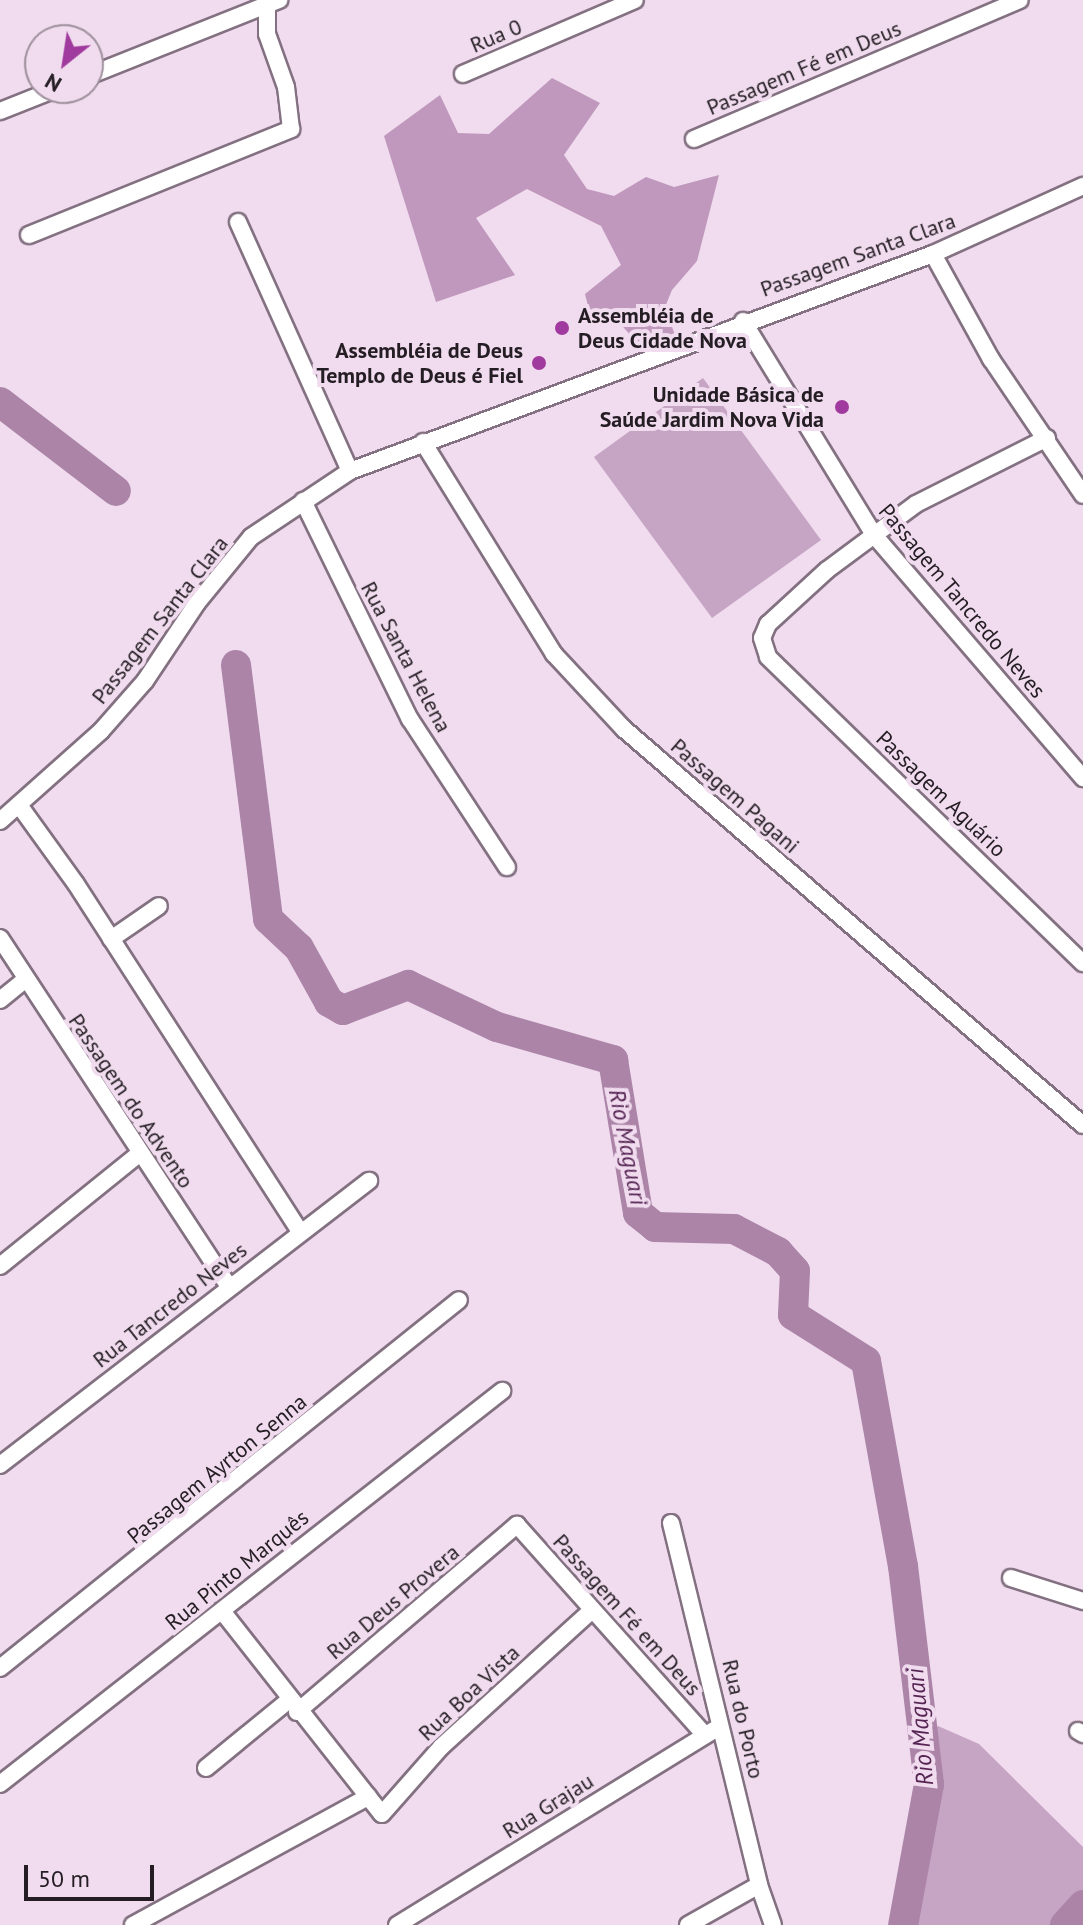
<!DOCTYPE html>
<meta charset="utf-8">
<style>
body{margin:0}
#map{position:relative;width:1083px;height:1925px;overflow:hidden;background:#f0dcee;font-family:"PT Sans",sans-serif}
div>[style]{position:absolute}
.green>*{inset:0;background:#c6a4c4}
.forest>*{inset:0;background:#c098bd}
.river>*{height:30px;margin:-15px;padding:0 15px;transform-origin:15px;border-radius:15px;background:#ab84a8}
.roads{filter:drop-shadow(2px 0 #837181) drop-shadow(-2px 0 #837181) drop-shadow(0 2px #837181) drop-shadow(0 -2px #837181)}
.minor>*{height:16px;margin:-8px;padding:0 8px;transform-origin:8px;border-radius:8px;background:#fff}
.dots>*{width:22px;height:22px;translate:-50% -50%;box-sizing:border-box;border:4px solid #f0dcee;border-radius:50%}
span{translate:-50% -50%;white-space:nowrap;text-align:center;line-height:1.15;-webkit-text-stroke:8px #f0dcee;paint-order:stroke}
.street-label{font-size:22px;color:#241d23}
.poi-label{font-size:22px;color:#241d23;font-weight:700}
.left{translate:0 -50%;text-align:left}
.right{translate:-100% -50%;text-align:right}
.water-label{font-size:24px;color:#562554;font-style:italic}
.north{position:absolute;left:24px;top:24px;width:80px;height:80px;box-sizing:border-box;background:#f0dcee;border:2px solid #9e909d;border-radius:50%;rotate:210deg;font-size:22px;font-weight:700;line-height:32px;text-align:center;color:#241d23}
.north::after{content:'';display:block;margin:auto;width:28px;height:36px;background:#a13a9e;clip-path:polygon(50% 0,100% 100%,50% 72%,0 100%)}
.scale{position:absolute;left:24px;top:1865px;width:130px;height:36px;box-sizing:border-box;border:4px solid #241d23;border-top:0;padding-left:10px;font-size:24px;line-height:28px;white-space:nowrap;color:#241d23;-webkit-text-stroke:6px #f0dcee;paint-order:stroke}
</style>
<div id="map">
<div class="green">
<div style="clip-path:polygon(703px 378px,821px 540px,712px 618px,594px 457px)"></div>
<div style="clip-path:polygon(938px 1726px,979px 1744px,1083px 1847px,1083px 1925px,907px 1925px,918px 1743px)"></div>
</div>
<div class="forest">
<div style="clip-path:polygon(552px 78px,600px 103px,564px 155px,587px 189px,614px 196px,646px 177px,674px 187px,719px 175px,697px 261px,672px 290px,665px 307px,676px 338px,641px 347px,616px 319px,591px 318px,585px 294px,621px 265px,601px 226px,527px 189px,476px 218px,515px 275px,436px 302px,384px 136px,440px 95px,458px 133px,489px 134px)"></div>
</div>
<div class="river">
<div style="left:0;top:402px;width:146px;rotate:37.5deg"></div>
<div style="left:236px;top:665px;width:256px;rotate:82.8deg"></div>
<div style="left:268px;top:919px;width:42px;rotate:43.1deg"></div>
<div style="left:299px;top:948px;width:62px;rotate:60.9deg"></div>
<div style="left:329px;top:1002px;width:16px;rotate:30deg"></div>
<div style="left:343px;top:1010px;width:70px;rotate:-21deg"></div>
<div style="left:408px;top:985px;width:98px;rotate:25.3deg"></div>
<div style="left:497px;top:1027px;width:121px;rotate:15.9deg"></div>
<div style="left:613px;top:1060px;width:155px;rotate:80.7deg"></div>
<div style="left:638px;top:1213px;width:22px;rotate:39deg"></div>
<div style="left:655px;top:1227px;width:79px;rotate:1.5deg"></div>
<div style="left:734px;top:1229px;width:50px;rotate:27.6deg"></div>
<div style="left:778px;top:1252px;width:25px;rotate:48deg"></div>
<div style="left:795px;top:1271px;width:44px;rotate:92.6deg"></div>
<div style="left:793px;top:1315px;width:86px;rotate:32.2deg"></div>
<div style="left:866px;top:1361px;width:208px;rotate:79.8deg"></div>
<div style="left:903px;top:1566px;width:220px;rotate:83.2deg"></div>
<div style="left:929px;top:1784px;width:143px;rotate:100.4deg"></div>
<div style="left:1065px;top:1925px;width:27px;rotate:-48deg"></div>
</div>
<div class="roads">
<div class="minor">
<div style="left:463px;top:74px;width:187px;rotate:-23.3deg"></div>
<div style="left:88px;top:76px;width:206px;rotate:-21.7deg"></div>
<div style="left:0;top:111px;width:62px;rotate:-21.6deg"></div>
<div style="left:694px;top:139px;width:354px;rotate:-23.1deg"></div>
<div style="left:238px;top:222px;width:273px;rotate:65.8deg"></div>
<div style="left:29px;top:235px;width:283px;rotate:-22deg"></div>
<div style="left:291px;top:129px;width:42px;rotate:-96.8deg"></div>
<div style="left:286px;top:87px;width:56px;rotate:-109.7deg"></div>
<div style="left:267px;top:34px;width:29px;rotate:-90deg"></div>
<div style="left:933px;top:254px;width:120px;rotate:61.1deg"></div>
<div style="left:991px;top:359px;width:164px;rotate:55.9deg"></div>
<div style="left:743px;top:321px;width:251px;rotate:58.5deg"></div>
<div style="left:874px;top:535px;width:321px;rotate:49.3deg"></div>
<div style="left:1047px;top:438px;width:147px;rotate:153.3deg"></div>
<div style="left:916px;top:504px;width:111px;rotate:143.4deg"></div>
<div style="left:827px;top:570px;width:80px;rotate:137.5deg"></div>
<div style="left:768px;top:624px;width:15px;rotate:113deg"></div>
<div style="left:762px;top:638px;width:20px;rotate:72deg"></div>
<div style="left:768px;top:657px;width:439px;rotate:44.2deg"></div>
<div style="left:423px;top:442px;width:249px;rotate:58.3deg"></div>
<div style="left:554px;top:654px;width:103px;rotate:47deg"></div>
<div style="left:624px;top:729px;width:606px;rotate:40.79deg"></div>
<div style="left:303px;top:501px;width:243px;rotate:63.9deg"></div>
<div style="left:410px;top:719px;width:177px;rotate:56.8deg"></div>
<div style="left:19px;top:805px;width:97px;rotate:54.2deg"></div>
<div style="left:76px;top:884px;width:414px;rotate:57.2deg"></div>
<div style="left:0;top:821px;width:135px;rotate:-41.7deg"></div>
<div style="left:101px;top:731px;width:67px;rotate:-48.7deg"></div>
<div style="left:145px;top:681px;width:94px;rotate:-56.3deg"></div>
<div style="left:197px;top:603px;width:85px;rotate:-50.7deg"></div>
<div style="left:251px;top:537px;width:119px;rotate:-33.7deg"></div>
<div style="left:350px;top:471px;width:622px;rotate:-20.42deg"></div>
<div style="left:933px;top:254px;width:165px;rotate:-24.4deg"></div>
<div style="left:0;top:938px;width:417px;rotate:56.7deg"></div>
<div style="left:111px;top:939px;width:58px;rotate:-34.5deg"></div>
<div style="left:0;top:1000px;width:32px;rotate:-39deg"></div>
<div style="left:0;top:1266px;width:180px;rotate:-38.9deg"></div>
<div style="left:0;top:1465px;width:466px;rotate:-37.6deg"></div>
<div style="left:671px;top:1523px;width:373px;rotate:76.3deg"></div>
<div style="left:759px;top:1885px;width:42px;rotate:70.7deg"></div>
<div style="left:1011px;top:1578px;width:76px;rotate:17.7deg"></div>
<div style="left:222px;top:1611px;width:258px;rotate:51.8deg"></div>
<div style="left:382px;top:1814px;width:89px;rotate:-48.6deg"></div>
<div style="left:441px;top:1747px;width:204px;rotate:-42.2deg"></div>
<div style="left:0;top:1668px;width:588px;rotate:-38.72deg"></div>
<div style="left:297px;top:1712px;width:289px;rotate:-40.4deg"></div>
<div style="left:517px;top:1525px;width:282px;rotate:48.2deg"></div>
<div style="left:1078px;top:1731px;width:6px;rotate:31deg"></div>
<div style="left:206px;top:1768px;width:106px;rotate:-39.3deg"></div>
<div style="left:0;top:1784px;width:638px;rotate:-38.06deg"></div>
<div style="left:133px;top:1925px;width:268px;rotate:-28.6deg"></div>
<div style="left:397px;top:1925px;width:372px;rotate:-31.6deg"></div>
<div style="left:688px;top:1925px;width:81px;rotate:-29.4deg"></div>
</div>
</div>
<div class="dots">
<div style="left:562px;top:328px;background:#a13a9e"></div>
<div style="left:539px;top:363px;background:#a13a9e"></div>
<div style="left:842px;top:407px;background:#a13a9e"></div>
</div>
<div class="street-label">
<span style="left:496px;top:36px;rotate:-23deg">Rua 0</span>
<span style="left:804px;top:68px;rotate:-23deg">Passagem Fé em Deus</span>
<span style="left:858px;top:255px;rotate:-20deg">Passagem Santa Clara</span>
<span style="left:962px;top:601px;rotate:50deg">Passagem Tancredo Neves</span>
<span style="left:160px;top:620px;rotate:-52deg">Passagem Santa Clara</span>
<span style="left:406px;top:657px;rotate:62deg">Rua Santa Helena</span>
<span style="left:941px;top:794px;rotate:44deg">Passagem Aguário</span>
<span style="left:735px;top:796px;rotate:41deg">Passagem Pagani</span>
<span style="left:131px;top:1101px;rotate:56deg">Passagem do Advento</span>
<span style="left:170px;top:1305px;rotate:-38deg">Rua Tancredo Neves</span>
<span style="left:217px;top:1469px;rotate:-39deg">Passagem Ayrton Senna</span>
<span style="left:237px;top:1570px;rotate:-39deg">Rua Pinto Marquês</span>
<span style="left:393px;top:1602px;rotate:-40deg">Rua Deus Provera</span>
<span style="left:627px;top:1615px;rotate:48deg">Passagem Fé em Deus</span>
<span style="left:469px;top:1693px;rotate:-43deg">Rua Boa Vista</span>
<span style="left:743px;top:1719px;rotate:77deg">Rua do Porto</span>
<span style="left:548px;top:1806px;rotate:-32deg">Rua Grajau</span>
</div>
<div class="poi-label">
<span class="left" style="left:578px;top:328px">Assembléia de<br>Deus Cidade Nova</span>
<span class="right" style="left:523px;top:363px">Assembléia de Deus<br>Templo de Deus é Fiel</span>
<span class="right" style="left:824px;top:407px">Unidade Básica de<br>Saúde Jardim Nova Vida</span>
</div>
<div class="water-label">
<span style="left:628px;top:1147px;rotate:79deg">Rio Maguari</span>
<span style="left:920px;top:1727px;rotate:-95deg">Rio Maguari</span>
</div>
<div class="north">N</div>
<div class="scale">50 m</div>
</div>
